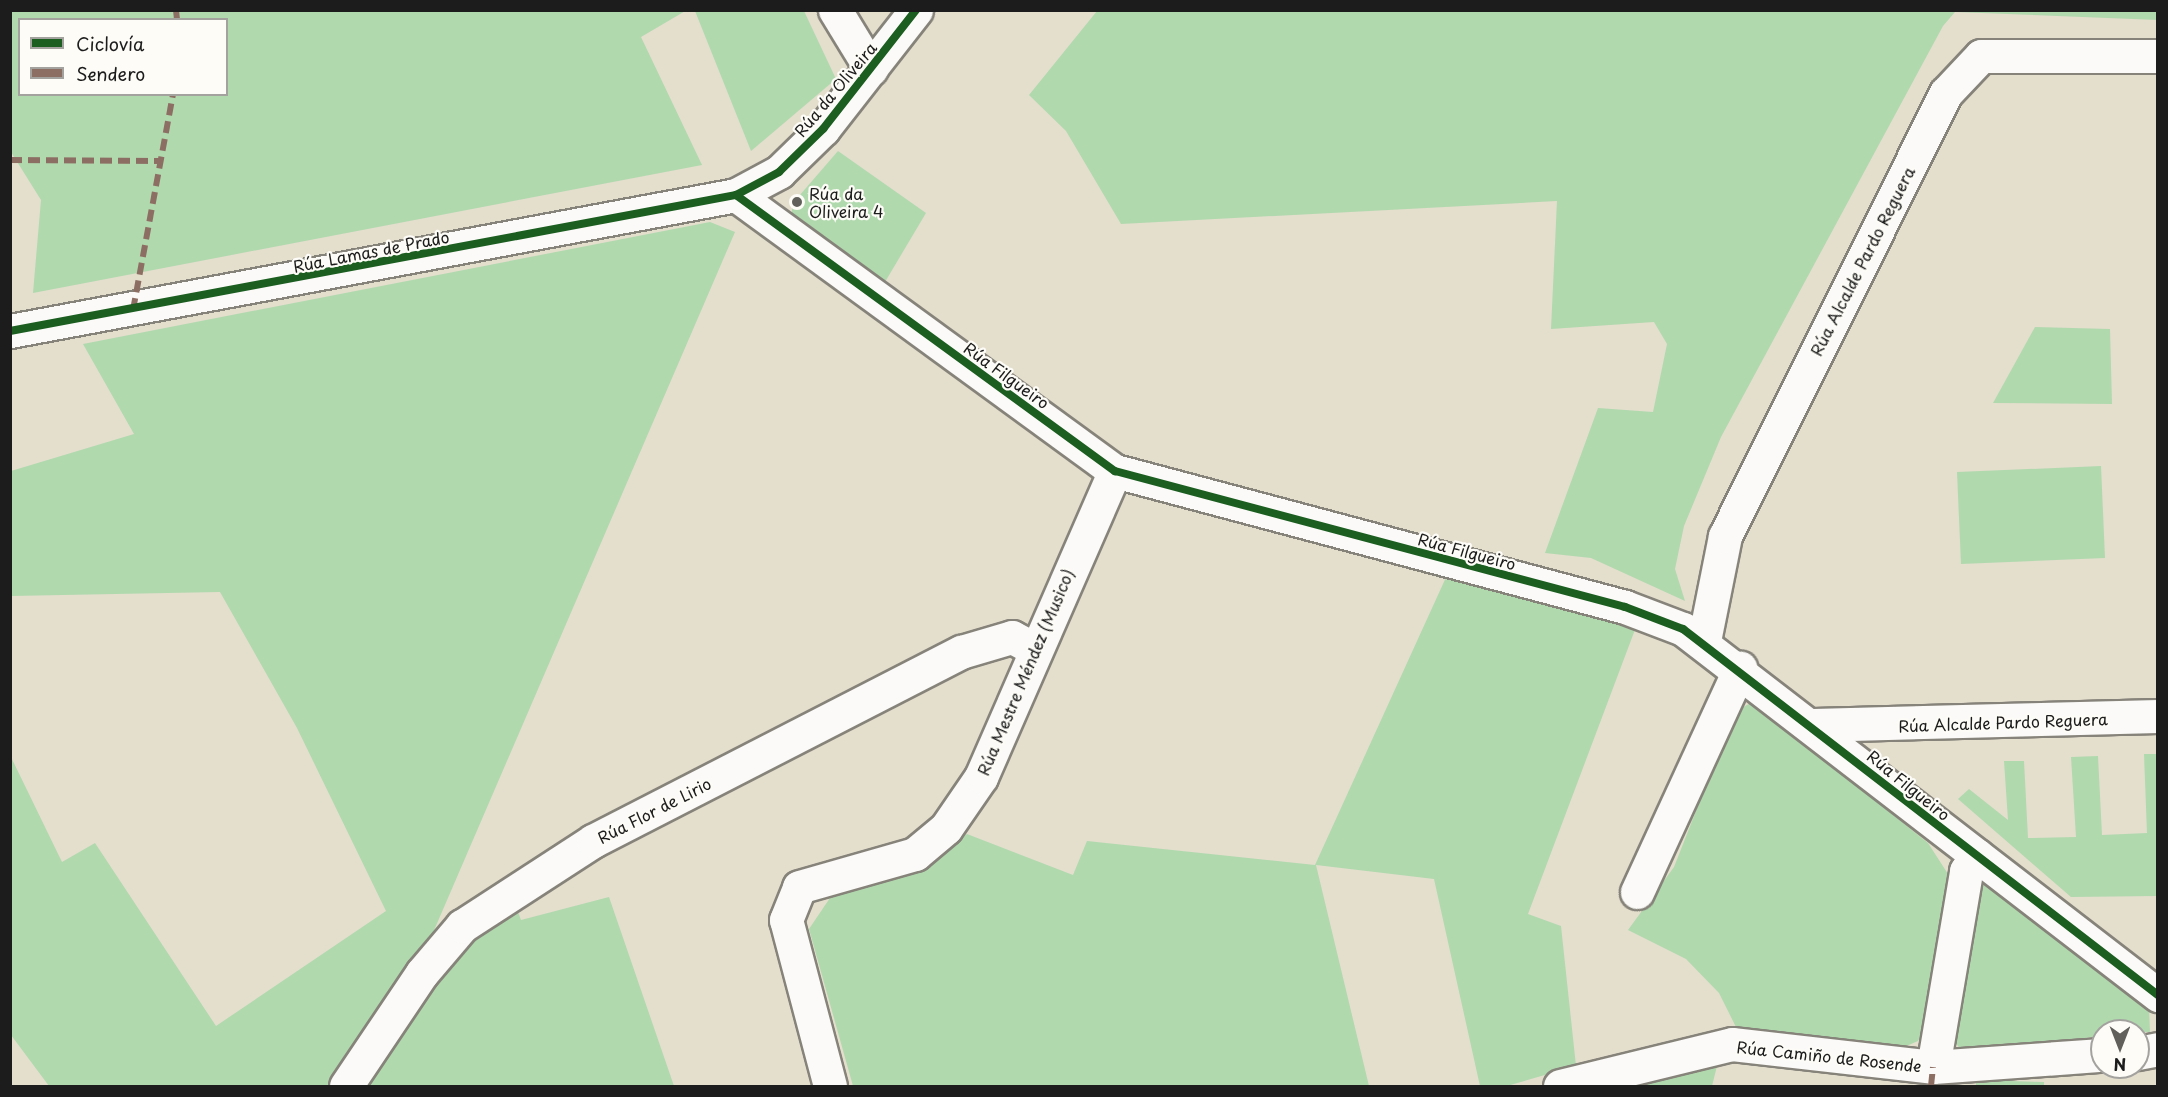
<!DOCTYPE html>
<meta charset="utf-8">
<style>
body{margin:0}
#map{position:relative;width:2168px;height:1097px;overflow:hidden;background:#e4decd;font-family:"Playpen Sans",sans-serif}
div>[style]{position:absolute}
.green>*{inset:0;background:#b0d9ae}
.roads{filter:drop-shadow(2px 0 #86837a) drop-shadow(-2px 0 #86837a) drop-shadow(0 2px #86837a) drop-shadow(0 -2px #86837a)}
.street>*{height:33px;margin:-16.5px;padding:0 16.5px;transform-origin:16.5px;border-radius:16.5px;background:#fbfaf8}
.quiet>*{height:6px;margin-top:-3px;transform-origin:0;background:repeating-linear-gradient(90deg,#8d6e63 0 12px,transparent 0 18px)}
.cycleway>*{height:8px;margin:-4px;padding:0 4px;transform-origin:4px;border-radius:4px;background:#1b5e20}
.dots>*{width:16px;height:16px;translate:-50% -50%;box-sizing:border-box;border:3px solid #fdfcf7;border-radius:50%}
span{translate:-50% -50%;white-space:nowrap;text-align:center;line-height:1.15;-webkit-text-stroke:4.5px #fdfcf7;paint-order:stroke}
.street-label{font-size:16px;color:#1c1c1c}
.poi-label{font-size:16px;color:#1c1c1c}
.left{translate:0 -50%;text-align:left}
.frame{position:absolute;inset:0;border:12px solid #1c1c1c;pointer-events:none}
.legend{position:absolute;left:18px;top:18px;width:210px;height:78px;box-sizing:border-box;background:#fdfcf7;border:2px solid #a3a29f;margin:0;padding:8px 10px;list-style:none;font-size:18px;color:#1c1c1c}
.legend li{display:flex;align-items:center;gap:12px;height:30px}
.legend b{width:30px;border:2px solid #a3a29f}
.north{position:absolute;left:2090px;top:1019px;width:60px;height:60px;box-sizing:border-box;background:#fdfcf7;border:2px solid #a3a29f;border-radius:50%;rotate:180deg;font-size:16px;font-weight:700;line-height:24px;text-align:center;color:#1c1c1c}
.north::after{content:'';display:block;margin:auto;width:21px;height:27px;background:#62605a;clip-path:polygon(50% 0,100% 100%,50% 72%,0 100%)}
</style>
<div id="map">
<div class="green">
<div style="clip-path:polygon(evenodd,687px 10px,641px 37px,702px 165px,33px 293px,41px 200px,11px 152px,11px 11px,687px 10px,20px 20px,226px 20px,226px 94px,20px 94px,20px 20px)"></div>
<div style="clip-path:polygon(695px 11px,804px 11px,836px 79px,751px 151px)"></div>
<div style="clip-path:polygon(1097px 11px,2157px 10px,2158px 20px,1955px 12px,1943px 26px,1721px 437px,1684px 526px,1675px 569px,1685px 601px,1591px 558px,1545px 553px,1598px 408px,1653px 412px,1667px 344px,1654px 322px,1551px 329px,1557px 201px,1121px 224px,1066px 131px,1029px 95px)"></div>
<div style="clip-path:polygon(838px 151px,926px 213px,882px 287px,791px 218px,793px 203px)"></div>
<div style="clip-path:polygon(710px 222px,735px 232px,432px 935px,329px 1086px,49px 1086px,11px 1035px,10px 755px,62px 862px,95px 843px,216px 1026px,386px 911px,297px 728px,220px 592px,11px 596px,11px 471px,134px 434px,83px 344px)"></div>
<div style="clip-path:polygon(2035px 327px,2110px 329px,2112px 404px,1993px 403px)"></div>
<div style="clip-path:polygon(2101px 466px,2105px 558px,1961px 564px,1957px 472px)"></div>
<div style="clip-path:polygon(1448px 573px,1636px 627px,1528px 914px,1561px 926px,1576px 1066px,1507px 1086px,1480px 1086px,1434px 879px,1316px 865px,1369px 1086px,853px 1086px,809px 929px,834px 892px,928px 861px,967px 834px,1073px 875px,1087px 841px,1315px 865px)"></div>
<div style="clip-path:polygon(1752px 702px,1928px 843px,1948px 874px,1949px 907px,1926px 1026px,1918px 1041px,1897px 1050px,1736px 1027px,1719px 993px,1686px 959px,1628px 930px,1674px 867px,1735px 712px)"></div>
<div style="clip-path:polygon(2144px 754px,2157px 754px,2157px 896px,2071px 897px,1958px 799px,1969px 789px,2008px 820px,2004px 761px,2024px 761px,2028px 838px,2076px 837px,2071px 757px,2098px 756px,2102px 835px,2147px 833px)"></div>
<div style="clip-path:polygon(1986px 881px,2149px 1008px,2150px 1032px,2102px 1031px,2102px 1036px,1963px 1053px,1950px 1035px,1975px 884px)"></div>
<div style="clip-path:polygon(609px 897px,674px 1086px,362px 1086px,468px 937px,514px 901px,521px 920px)"></div>
<div style="clip-path:polygon(1717px 1066px,1712px 1086px,1638px 1086px)"></div>
<div style="clip-path:polygon(1976px 1080px,2044px 1082px,2044px 1086px,1976px 1086px)"></div>
</div>
<div class="roads">
<div class="street">
<div style="left:835px;top:10px;width:69px;rotate:58.6deg"></div>
<div style="left:736px;top:195px;width:469px;rotate:36.1deg"></div>
<div style="left:1115px;top:471px;width:528px;rotate:14.93deg"></div>
<div style="left:1625px;top:607px;width:62px;rotate:20.8deg"></div>
<div style="left:1683px;top:629px;width:600px;rotate:37.62deg"></div>
<div style="left:10px;top:331px;width:739px;rotate:-10.61deg"></div>
<div style="left:736px;top:195px;width:49px;rotate:-28.1deg"></div>
<div style="left:779px;top:172px;width:62px;rotate:-44.3deg"></div>
<div style="left:823px;top:129px;width:151px;rotate:-52deg"></div>
<div style="left:1704px;top:641px;width:107px;rotate:-78.7deg"></div>
<div style="left:1725px;top:536px;width:495px;rotate:-63.5deg"></div>
<div style="left:1946px;top:93px;width:51px;rotate:-46.6deg"></div>
<div style="left:1981px;top:56px;width:177px"></div>
<div style="left:1813px;top:725px;width:345px;rotate:-1.5deg"></div>
<div style="left:1637px;top:892px;width:247px;rotate:-65.3deg"></div>
<div style="left:2138px;top:1053px;width:20px;rotate:-11deg"></div>
<div style="left:1933px;top:1067px;width:199px;rotate:-80.4deg"></div>
<div style="left:1966px;top:871px;width:19px;rotate:-54deg"></div>
<div style="left:346px;top:1086px;width:136px;rotate:-56.1deg"></div>
<div style="left:422px;top:973px;width:62px;rotate:-49.6deg"></div>
<div style="left:462px;top:926px;width:156px;rotate:-33deg"></div>
<div style="left:593px;top:841px;width:414px;rotate:-27.2deg"></div>
<div style="left:961px;top:652px;width:53px;rotate:-16.4deg"></div>
<div style="left:1012px;top:637px;width:24px;rotate:28deg"></div>
<div style="left:830px;top:1086px;width:172px;rotate:-104.8deg"></div>
<div style="left:786px;top:920px;width:35px;rotate:-68deg"></div>
<div style="left:799px;top:887px;width:121px;rotate:-15.9deg"></div>
<div style="left:915px;top:854px;width:40px;rotate:-40deg"></div>
<div style="left:946px;top:828px;width:62px;rotate:-55.5deg"></div>
<div style="left:981px;top:777px;width:334px;rotate:-66.4deg"></div>
<div style="left:1560px;top:1086px;width:177px;rotate:-13.7deg"></div>
<div style="left:1732px;top:1044px;width:202px;rotate:6.5deg"></div>
<div style="left:1933px;top:1067px;width:169px;rotate:-4.1deg"></div>
</div>
</div>
<div class="quiet">
<div style="left:176px;top:10px;width:10px;rotate:84deg"></div>
<div style="left:10px;top:160px;width:149px;rotate:0.4deg"></div>
<div style="left:133px;top:310px;width:220px;rotate:-79.5deg"></div>
<div style="left:1931px;top:1086px;width:19px;rotate:-84deg"></div>
</div>
<div class="cycleway">
<div style="left:736px;top:195px;width:469px;rotate:36.1deg"></div>
<div style="left:1115px;top:471px;width:528px;rotate:14.93deg"></div>
<div style="left:1625px;top:607px;width:62px;rotate:20.8deg"></div>
<div style="left:1683px;top:629px;width:600px;rotate:37.62deg"></div>
<div style="left:10px;top:331px;width:739px;rotate:-10.61deg"></div>
<div style="left:736px;top:195px;width:49px;rotate:-28.1deg"></div>
<div style="left:779px;top:172px;width:62px;rotate:-44.3deg"></div>
<div style="left:823px;top:129px;width:151px;rotate:-52deg"></div>
</div>
<div class="dots">
<div style="left:797px;top:202px;background:#62605a"></div>
</div>
<div class="street-label">
<span style="left:835px;top:89px;rotate:-50deg">Rúa da Oliveira</span>
<span style="left:371px;top:251px;rotate:-11deg">Rúa Lamas de Prado</span>
<span style="left:1862px;top:261px;rotate:-63deg">Rúa Alcalde Pardo Reguera</span>
<span style="left:1007px;top:375px;rotate:36deg">Rúa Filgueiro</span>
<span style="left:1467px;top:551px;rotate:15deg">Rúa Filgueiro</span>
<span style="left:1025px;top:672px;rotate:-67deg">Rúa Mestre Méndez (Musico)</span>
<span style="left:2003px;top:722px;rotate:-2deg">Rúa Alcalde Pardo Reguera</span>
<span style="left:1909px;top:785px;rotate:39deg">Rúa Filgueiro</span>
<span style="left:654px;top:810px;rotate:-27deg">Rúa Flor de Lirio</span>
<span style="left:1829px;top:1056px;rotate:6deg">Rúa Camiño de Rosende</span>
</div>
<div class="poi-label">
<span class="left" style="left:809px;top:202px">Rúa da<br>Oliveira 4</span>
</div>
<div class="frame"></div>
<ul class="legend">
<li><b style="height:8px;background:#1b5e20"></b>Ciclovía</li>
<li><b style="height:8px;background:#8d6e63"></b>Sendero</li>
</ul>
<div class="north">N</div>
</div>
